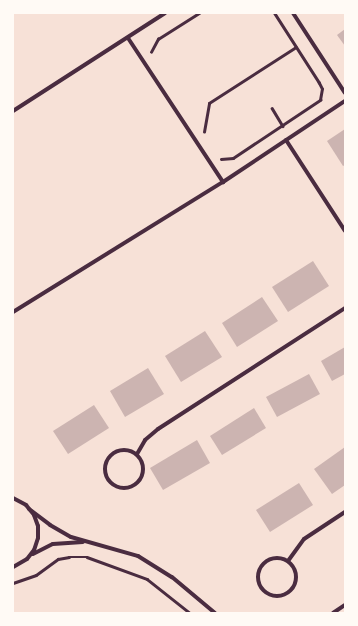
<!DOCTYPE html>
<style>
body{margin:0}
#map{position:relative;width:358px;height:626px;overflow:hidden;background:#f7e1d7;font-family:"Sofia Sans Condensed",sans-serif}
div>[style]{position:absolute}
.building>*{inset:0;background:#ccb4b1}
.path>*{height:2.5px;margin:-1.25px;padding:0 1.25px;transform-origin:1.25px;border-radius:1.25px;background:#4a2c40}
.minor>*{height:4px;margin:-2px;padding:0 2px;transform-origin:2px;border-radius:2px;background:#4a2c40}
.minor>.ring{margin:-2px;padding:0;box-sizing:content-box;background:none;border:4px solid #4a2c40;border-radius:50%}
span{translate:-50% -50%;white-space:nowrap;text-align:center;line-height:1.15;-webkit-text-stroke:3px #fffaf5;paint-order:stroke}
.frame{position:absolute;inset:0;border:14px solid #fffaf5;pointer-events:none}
</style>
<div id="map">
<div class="building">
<div style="clip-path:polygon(345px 29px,345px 46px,337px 35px)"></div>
<div style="clip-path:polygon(345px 129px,345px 165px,343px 166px,327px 141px)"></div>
<div style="clip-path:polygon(313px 261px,329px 286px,288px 312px,272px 287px)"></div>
<div style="clip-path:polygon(262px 297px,278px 321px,237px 347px,222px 323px)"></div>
<div style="clip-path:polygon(205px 331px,222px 357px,181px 382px,165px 356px)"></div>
<div style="clip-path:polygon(345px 347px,345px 374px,332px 381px,321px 361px)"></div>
<div style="clip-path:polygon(148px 368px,164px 394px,125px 417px,110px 391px)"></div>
<div style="clip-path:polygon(309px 374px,320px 394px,277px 417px,266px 397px)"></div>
<div style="clip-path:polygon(94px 405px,109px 428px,68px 454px,53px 431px)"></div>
<div style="clip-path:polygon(254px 408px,266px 428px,222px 455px,210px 436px)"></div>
<div style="clip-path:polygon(197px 440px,210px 463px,163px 490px,150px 468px)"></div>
<div style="clip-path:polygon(345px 447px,345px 485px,332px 494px,314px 469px)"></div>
<div style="clip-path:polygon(299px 483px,313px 505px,270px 532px,256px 510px)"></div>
</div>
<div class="path">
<div style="left:151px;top:52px;width:15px;rotate:-62deg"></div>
<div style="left:158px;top:39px;width:49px;rotate:-32.4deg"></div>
<div style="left:272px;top:108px;width:21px;rotate:59deg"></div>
<div style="left:204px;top:132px;width:29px;rotate:-80deg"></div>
<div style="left:209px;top:103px;width:103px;rotate:-32.8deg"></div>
<div style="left:221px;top:159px;width:12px;rotate:-5deg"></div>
<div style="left:233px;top:158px;width:105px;rotate:-33.7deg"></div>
<div style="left:320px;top:100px;width:11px;rotate:-80deg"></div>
<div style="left:322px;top:89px;width:7px;rotate:-117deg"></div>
<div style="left:319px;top:83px;width:83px;rotate:-122.7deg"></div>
<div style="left:13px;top:583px;width:24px;rotate:-19deg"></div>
<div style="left:36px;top:575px;width:27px;rotate:-36deg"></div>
<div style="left:58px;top:559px;width:11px;rotate:-10deg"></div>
<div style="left:69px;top:557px;width:18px"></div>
<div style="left:87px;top:557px;width:64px;rotate:20.1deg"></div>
<div style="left:147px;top:579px;width:55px;rotate:38.3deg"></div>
</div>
<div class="minor">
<div style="left:293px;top:13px;width:95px;rotate:57deg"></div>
<div style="left:128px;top:38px;width:173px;rotate:56.6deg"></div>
<div style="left:13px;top:111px;width:181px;rotate:-32.8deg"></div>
<div style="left:286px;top:140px;width:108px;rotate:57deg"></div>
<div style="left:13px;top:312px;width:247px;rotate:-31.8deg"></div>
<div style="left:223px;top:182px;width:146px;rotate:-33.6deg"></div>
<div class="ring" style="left:105px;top:450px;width:34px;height:34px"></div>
<div style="left:137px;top:454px;width:16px;rotate:-60deg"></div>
<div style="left:145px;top:440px;width:17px;rotate:-40deg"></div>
<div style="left:158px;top:429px;width:223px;rotate:-32.9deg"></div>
<div style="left:13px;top:498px;width:15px;rotate:28deg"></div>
<div style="left:26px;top:505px;width:13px;rotate:51deg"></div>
<div style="left:34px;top:515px;width:12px;rotate:70deg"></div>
<div style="left:38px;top:526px;width:12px;rotate:90deg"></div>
<div style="left:38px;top:538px;width:13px;rotate:108deg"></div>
<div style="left:34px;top:550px;width:11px;rotate:128deg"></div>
<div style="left:27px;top:559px;width:16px;rotate:150deg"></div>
<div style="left:29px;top:509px;width:26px;rotate:37deg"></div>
<div style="left:50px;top:525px;width:24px;rotate:30deg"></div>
<div style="left:71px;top:537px;width:70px;rotate:15.8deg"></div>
<div style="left:138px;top:556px;width:40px;rotate:32deg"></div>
<div style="left:172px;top:577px;width:56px;rotate:39.9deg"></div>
<div style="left:33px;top:554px;width:22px;rotate:-27deg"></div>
<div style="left:53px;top:544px;width:30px;rotate:-4deg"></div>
<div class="ring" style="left:258px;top:558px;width:34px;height:34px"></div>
<div style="left:288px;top:561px;width:27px;rotate:-54deg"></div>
<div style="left:304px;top:539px;width:49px;rotate:-33.4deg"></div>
<div style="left:333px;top:613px;width:14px;rotate:-34deg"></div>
</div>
<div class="frame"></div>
</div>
